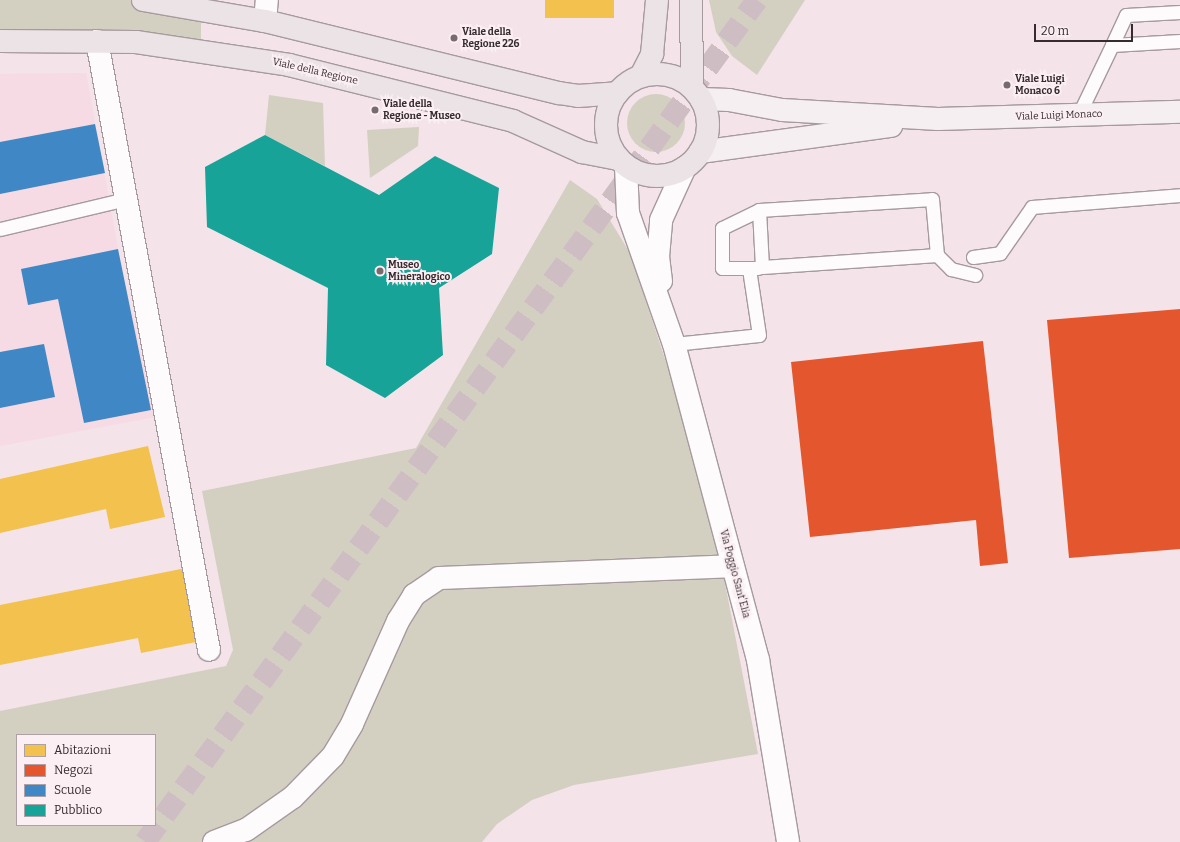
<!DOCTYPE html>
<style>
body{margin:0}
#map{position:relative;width:1180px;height:842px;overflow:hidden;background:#f4e3e9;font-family:Bitter,serif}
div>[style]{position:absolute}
.built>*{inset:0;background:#f6dae4}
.green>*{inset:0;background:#d4d0c1}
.round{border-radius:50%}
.homes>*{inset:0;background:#f2c14e}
.shops>*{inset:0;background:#e4572e}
.schools>*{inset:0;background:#3f88c5}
.public>*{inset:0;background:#17a398}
.street-tunnel>*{height:22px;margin-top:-11px;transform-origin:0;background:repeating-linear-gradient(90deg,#cebec4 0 22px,transparent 0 33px)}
.roads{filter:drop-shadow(1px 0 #a69a9e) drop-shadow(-1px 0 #a69a9e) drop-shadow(0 1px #a69a9e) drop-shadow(0 -1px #a69a9e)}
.lane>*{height:13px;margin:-6.5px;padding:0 6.5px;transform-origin:6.5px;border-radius:6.5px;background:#fdfbfc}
.street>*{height:22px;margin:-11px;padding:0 11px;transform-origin:11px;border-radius:11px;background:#fdfbfc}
.secondary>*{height:22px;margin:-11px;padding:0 11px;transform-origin:11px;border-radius:11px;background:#f5eff2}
.primary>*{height:22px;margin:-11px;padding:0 11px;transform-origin:11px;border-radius:11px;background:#ece3e6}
.primary>.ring{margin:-11px;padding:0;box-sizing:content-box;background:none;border:22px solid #ece3e6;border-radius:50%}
.dots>*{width:11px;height:11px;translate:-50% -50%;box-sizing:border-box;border:2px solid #fbeff3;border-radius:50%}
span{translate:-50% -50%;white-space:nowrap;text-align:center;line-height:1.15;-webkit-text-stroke:4px #fbeff3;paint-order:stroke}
.poi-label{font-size:10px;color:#362b2f;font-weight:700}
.left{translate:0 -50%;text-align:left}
.street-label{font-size:10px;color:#362b2f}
.legend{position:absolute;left:16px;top:734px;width:140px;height:92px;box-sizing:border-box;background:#fbeff3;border:1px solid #aca1a5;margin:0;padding:5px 7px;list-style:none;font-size:12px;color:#362b2f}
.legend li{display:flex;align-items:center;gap:8px;height:20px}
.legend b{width:20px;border:1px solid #aca1a5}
.scale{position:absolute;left:1034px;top:24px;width:99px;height:18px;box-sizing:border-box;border:2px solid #362b2f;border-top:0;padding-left:5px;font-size:12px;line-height:14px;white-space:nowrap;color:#362b2f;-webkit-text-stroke:3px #fbeff3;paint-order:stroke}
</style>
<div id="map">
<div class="built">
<div style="clip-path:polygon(86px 73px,118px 249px,155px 417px,0 446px,0 74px)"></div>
</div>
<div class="green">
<div style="clip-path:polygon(0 0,143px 0,201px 10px,201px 50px,0 41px)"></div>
<div style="clip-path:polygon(709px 0,805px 0,757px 75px,732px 56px,716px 32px)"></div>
<div class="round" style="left:627px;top:94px;width:58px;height:58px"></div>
<div style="clip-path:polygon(269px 95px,323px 103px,325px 166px,265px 135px)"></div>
<div style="clip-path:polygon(419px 127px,418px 146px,370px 178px,367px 130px)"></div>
<div style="clip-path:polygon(evenodd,570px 180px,597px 199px,630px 253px,670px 374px,719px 552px,758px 754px,574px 785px,532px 800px,497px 824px,482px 842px,0 842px,0 711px,226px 666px,233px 650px,202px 491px,416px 448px,570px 180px,17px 735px,155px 735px,155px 825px,17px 825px,17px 735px)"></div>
</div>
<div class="homes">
<div style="clip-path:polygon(545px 0,614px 0,614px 18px,545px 18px)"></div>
<div style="clip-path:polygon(148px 446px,165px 517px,110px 529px,106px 509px,0 533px,0 479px)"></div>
<div style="clip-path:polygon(186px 568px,201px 641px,141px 653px,138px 638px,0 665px,0 605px)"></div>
</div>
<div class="shops">
<div style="clip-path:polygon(1180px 309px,1180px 549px,1069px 558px,1047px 320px)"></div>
<div style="clip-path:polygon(983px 341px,1008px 563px,980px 566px,976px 520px,810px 537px,791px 362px)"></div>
</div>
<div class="schools">
<div style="clip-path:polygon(95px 124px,105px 173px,0 194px,0 142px)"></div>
<div style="clip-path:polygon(118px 249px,151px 410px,84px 423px,58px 299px,28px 305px,21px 269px)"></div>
<div style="clip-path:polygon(44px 344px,55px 397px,0 408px,0 352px)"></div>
</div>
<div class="public">
<div style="clip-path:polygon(265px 135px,379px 195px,435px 156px,499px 188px,492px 254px,439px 288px,443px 355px,385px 398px,326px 365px,328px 288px,207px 227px,205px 167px)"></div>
</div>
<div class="street-tunnel">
<div style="left:145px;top:842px;width:1041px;rotate:-53.99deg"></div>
</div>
<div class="roads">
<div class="lane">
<div style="left:1112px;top:45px;width:33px;rotate:-65deg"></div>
<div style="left:1126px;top:15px;width:54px;rotate:-3.2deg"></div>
<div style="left:1078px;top:116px;width:79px;rotate:-64.4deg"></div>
<div style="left:1112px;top:45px;width:68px;rotate:-3.4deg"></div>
<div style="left:0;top:229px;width:130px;rotate:-13.4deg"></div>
<div style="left:937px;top:255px;width:175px;rotate:176.1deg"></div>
<div style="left:762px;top:267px;width:57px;rotate:-93deg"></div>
<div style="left:759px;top:210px;width:173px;rotate:-3.6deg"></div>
<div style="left:932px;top:199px;width:56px;rotate:84.9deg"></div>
<div style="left:937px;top:255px;width:20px;rotate:45deg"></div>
<div style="left:951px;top:269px;width:25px;rotate:14deg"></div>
<div style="left:973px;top:257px;width:27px;rotate:-8deg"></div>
<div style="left:1000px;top:253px;width:56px;rotate:-55.2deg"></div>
<div style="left:1032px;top:207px;width:148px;rotate:-4.6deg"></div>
<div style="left:758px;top:268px;width:36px;rotate:180deg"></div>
<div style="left:722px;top:268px;width:40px;rotate:-90deg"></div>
<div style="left:722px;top:228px;width:41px;rotate:-25.9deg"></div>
<div style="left:674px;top:344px;width:85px;rotate:-6deg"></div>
<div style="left:759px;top:335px;width:67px;rotate:-98.6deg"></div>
</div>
<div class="street">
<div style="left:265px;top:21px;width:21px;rotate:-85deg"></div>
<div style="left:97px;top:41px;width:619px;rotate:79.58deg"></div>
<div style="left:626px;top:166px;width:47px;rotate:87.6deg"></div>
<div style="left:628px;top:213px;width:139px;rotate:70.7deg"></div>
<div style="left:674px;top:344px;width:327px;rotate:75.1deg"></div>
<div style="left:758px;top:660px;width:184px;rotate:80.6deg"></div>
<div style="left:661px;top:281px;width:24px;rotate:-97deg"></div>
<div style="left:658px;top:257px;width:37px;rotate:-85deg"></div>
<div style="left:661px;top:220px;width:58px;rotate:-65.6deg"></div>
<div style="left:214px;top:842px;width:34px;rotate:-21deg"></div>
<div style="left:246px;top:830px;width:57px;rotate:-35.1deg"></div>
<div style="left:293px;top:797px;width:57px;rotate:-45.7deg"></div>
<div style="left:333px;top:756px;width:37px;rotate:-59deg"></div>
<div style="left:352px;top:724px;width:113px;rotate:-65.9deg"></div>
<div style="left:398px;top:621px;width:31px;rotate:-58deg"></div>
<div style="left:414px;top:595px;width:30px;rotate:-34deg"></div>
<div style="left:439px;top:578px;width:293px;rotate:-2.3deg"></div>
</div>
<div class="secondary">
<div style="left:701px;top:99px;width:28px;rotate:2deg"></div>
<div style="left:729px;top:100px;width:54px;rotate:10.7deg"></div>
<div style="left:782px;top:110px;width:156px;rotate:3.3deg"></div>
<div style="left:938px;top:119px;width:242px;rotate:-1.7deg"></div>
<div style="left:700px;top:152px;width:193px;rotate:-7.8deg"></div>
</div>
<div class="primary">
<div style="left:143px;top:0;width:124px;rotate:9.8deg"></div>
<div style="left:265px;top:21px;width:303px;rotate:13.8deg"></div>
<div style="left:559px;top:93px;width:19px;rotate:9deg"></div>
<div style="left:578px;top:96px;width:39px;rotate:-4deg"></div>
<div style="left:691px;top:0;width:87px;rotate:89.3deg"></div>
<div style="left:0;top:41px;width:136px;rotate:0.4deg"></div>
<div style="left:136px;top:42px;width:155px;rotate:8.5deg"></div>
<div style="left:289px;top:65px;width:231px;rotate:14deg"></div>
<div style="left:513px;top:121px;width:76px;rotate:24.2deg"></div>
<div style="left:582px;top:152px;width:38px;rotate:11deg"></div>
<div class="ring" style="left:606px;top:74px;width:80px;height:80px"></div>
<div style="left:641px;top:76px;width:25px;rotate:-63deg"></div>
<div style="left:652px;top:54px;width:54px;rotate:-84.7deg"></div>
</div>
</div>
<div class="dots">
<div style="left:454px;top:38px;background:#786b70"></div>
<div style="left:1007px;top:85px;background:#786b70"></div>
<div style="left:375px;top:110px;background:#786b70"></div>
<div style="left:380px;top:271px;background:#786b70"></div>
</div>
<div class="poi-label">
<span class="left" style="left:462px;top:38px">Viale della<br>Regione 226</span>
<span class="left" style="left:1015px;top:85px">Viale Luigi<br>Monaco 6</span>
<span class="left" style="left:383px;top:110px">Viale della<br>Regione - Museo</span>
<span class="left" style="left:388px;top:271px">Museo<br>Mineralogico</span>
</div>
<div class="street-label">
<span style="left:315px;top:72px;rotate:13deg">Viale della Regione</span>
<span style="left:1059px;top:116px;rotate:-2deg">Viale Luigi Monaco</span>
<span style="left:734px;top:574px;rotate:75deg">Via Poggio Sant'Elia</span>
</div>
<ul class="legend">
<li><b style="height:11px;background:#f2c14e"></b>Abitazioni</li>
<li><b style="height:11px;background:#e4572e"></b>Negozi</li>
<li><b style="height:11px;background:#3f88c5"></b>Scuole</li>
<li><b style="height:11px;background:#17a398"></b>Pubblico</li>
</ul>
<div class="scale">20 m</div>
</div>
